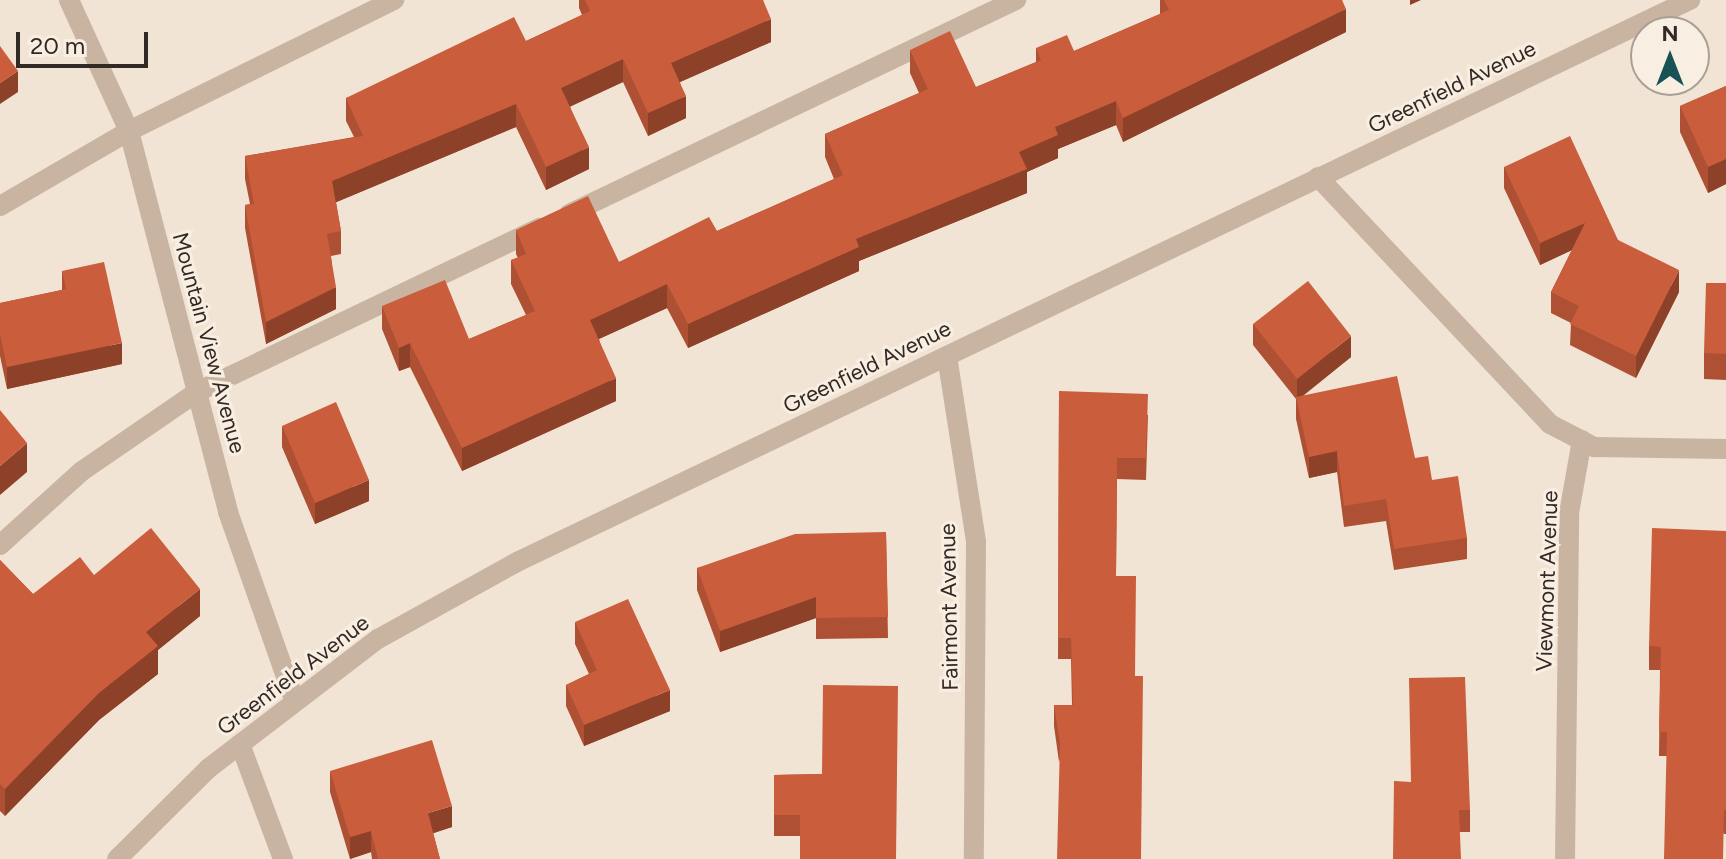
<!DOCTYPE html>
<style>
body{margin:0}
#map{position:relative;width:1726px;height:859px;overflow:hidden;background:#f1e4d5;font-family:Figtree,sans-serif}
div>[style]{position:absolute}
.minor>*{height:20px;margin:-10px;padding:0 10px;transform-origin:10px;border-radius:10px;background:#c9b4a2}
.wall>*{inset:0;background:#ae5033}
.shaded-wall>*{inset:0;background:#8d4129}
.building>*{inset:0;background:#ca5d3b}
span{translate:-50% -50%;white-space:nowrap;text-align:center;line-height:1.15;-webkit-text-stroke:6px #f9eee2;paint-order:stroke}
.street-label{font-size:22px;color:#332924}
.north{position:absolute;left:1630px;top:16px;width:80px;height:80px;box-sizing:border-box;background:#f9eee2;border:2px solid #aa9f96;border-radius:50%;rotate:0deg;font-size:22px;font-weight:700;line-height:32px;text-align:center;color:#332924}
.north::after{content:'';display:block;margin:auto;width:28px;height:36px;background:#195256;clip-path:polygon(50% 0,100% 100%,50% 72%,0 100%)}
.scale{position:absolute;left:16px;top:32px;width:132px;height:36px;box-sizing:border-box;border:4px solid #332924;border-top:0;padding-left:10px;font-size:24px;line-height:28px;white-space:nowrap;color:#332924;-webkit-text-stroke:6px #f9eee2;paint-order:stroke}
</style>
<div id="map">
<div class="minor">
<div style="left:69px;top:0;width:144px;rotate:65.4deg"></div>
<div style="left:129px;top:131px;width:394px;rotate:75.4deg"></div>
<div style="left:228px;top:512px;width:201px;rotate:70.6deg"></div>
<div style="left:1318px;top:177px;width:339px;rotate:46.8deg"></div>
<div style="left:1550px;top:424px;width:50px;rotate:27.6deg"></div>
<div style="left:1594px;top:447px;width:132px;rotate:0.9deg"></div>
<div style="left:0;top:206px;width:149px;rotate:-30.2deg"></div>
<div style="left:129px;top:131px;width:296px;rotate:-26.3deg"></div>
<div style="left:569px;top:214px;width:496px;rotate:-25.6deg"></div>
<div style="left:947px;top:356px;width:188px;rotate:81.1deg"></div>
<div style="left:976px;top:542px;width:317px;rotate:90.4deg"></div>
<div style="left:0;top:545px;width:110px;rotate:-42.1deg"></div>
<div style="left:82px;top:471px;width:140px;rotate:-34.5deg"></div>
<div style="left:197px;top:392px;width:380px;rotate:-25.6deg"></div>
<div style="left:240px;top:744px;width:123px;rotate:69.5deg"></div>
<div style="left:117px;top:859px;width:129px;rotate:-44.7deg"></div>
<div style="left:209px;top:768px;width:213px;rotate:-37.4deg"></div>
<div style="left:378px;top:639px;width:159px;rotate:-29deg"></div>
<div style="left:517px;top:562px;width:1301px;rotate:-25.6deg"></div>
<div style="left:1565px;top:859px;width:346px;rotate:-89.3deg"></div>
<div style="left:1569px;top:513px;width:74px;rotate:-79.9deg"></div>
</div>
<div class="wall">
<div style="clip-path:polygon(579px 0,763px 0,771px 42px,680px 82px,686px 118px,648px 136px,623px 82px,570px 106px,589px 169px,546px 190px,516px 127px,336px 202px,341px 231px,341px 254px,331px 256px,336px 309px,266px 344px,245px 228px,245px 205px,250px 204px,245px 179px,245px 156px,354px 137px,346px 121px,346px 98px,526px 41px,582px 15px,579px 8px)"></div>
<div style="clip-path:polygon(1160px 0,1342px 0,1346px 32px,1123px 142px,1116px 125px,1058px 149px,1058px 158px,1027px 172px,1027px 193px,859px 261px,859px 271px,688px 348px,667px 308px,599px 339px,616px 401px,462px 471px,410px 367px,399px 371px,382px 329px,382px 306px,469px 339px,526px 315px,511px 284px,511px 260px,518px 258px,516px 254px,516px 230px,619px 262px,717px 231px,834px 179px,825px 157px,825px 134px,919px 93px,910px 73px,910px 50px,976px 87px,1036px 62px,1036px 48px,1074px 51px,1160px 14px)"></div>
<div style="clip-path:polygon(1726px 86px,1726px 184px,1708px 193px,1680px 132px,1680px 106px)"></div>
<div style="clip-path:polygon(1504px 167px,1618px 240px,1679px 292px,1636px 378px,1570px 345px,1571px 323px,1551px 313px,1551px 292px,1572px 250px,1540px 265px,1504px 188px)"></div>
<div style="clip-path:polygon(62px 271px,122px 364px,7px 389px,0 356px,0 303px,62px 290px)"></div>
<div style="clip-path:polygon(1726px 283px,1726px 380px,1704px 379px,1704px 353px)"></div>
<div style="clip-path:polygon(1253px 324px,1351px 357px,1303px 396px,1415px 458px,1432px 480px,1467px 538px,1467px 559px,1394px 570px,1386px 521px,1344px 527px,1337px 472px,1309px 478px,1296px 419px,1296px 399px,1253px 345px)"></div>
<div style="clip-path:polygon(1059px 391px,1148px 415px,1146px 480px,1117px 479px,1116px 576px,1059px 762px,1054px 726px,1054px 705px,1072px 705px,1071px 659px,1058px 659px)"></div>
<div style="clip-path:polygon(282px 426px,369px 501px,315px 524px,282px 447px)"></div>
<div style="clip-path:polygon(1726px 531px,1726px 834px,1724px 834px,1667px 756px,1659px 756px,1660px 670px,1649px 670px,1649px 646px)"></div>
<div style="clip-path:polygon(886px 532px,888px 638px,816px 639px,816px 618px,720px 652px,697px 590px,697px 568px)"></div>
<div style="clip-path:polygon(0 560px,33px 594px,94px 575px,200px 616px,158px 650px,158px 674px,99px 720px,5px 816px,0 811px)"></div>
<div style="clip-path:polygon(575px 622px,670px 711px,584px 746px,566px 706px,566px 685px,589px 674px,575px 644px)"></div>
<div style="clip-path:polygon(898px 686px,800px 836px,774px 836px,774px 775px,822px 774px)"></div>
<div style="clip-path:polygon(330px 771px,452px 827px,433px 833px,440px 859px,372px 859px,371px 852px,350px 859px,330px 792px)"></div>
<div style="clip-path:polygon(1394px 781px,1470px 810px,1470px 832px,1460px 832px)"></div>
</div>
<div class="shaded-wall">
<div style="clip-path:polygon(1410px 0,1421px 0,1410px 5px)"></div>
<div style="clip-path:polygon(1346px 9px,1346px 32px,1123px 142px,1123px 118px)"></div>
<div style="clip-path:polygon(771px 19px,771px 42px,671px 86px,671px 63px)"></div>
<div style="clip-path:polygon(623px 59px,623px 82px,561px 111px,561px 88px)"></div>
<div style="clip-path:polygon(18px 71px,18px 92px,0 104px,0 83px)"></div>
<div style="clip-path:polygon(686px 96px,686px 118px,648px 136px,648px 113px)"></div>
<div style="clip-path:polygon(1116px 101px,1116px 125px,1058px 149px,1058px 158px,1027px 172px,1027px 193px,859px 261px,859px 271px,688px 348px,688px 324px,856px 239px,1019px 152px,1055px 127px)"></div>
<div style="clip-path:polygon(516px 104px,516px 127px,332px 204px,332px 181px)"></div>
<div style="clip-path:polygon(589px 147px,589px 169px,546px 190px,546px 167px)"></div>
<div style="clip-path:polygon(1726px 159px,1726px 184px,1708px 193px,1708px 167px)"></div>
<div style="clip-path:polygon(1585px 223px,1585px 244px,1540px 265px,1540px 243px)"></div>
<div style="clip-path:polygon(1679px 270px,1679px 292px,1636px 378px,1636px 356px)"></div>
<div style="clip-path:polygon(667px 284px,667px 308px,590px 343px,590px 320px)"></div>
<div style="clip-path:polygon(336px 287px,336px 309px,266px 344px,266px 322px)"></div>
<div style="clip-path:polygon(1351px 336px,1351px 357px,1297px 400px,1297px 379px)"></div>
<div style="clip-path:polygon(122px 343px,122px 364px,7px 389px,7px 367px)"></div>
<div style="clip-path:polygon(410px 343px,410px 367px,399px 371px,399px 348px)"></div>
<div style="clip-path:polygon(616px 378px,616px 401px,462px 471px,462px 448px)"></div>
<div style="clip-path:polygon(27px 443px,27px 472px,0 495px,0 466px)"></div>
<div style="clip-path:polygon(1337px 451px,1337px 472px,1309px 478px,1309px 457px)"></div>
<div style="clip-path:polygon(369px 480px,369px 501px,315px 524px,315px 503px)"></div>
<div style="clip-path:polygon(200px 589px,200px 616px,158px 650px,158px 674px,99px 720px,5px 816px,5px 789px,146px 632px)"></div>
<div style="clip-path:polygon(816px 597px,816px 618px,720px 652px,720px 631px)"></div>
<div style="clip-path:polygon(670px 690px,670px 711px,584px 746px,584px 725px)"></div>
<div style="clip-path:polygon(452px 806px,452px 827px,428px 835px,428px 813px)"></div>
<div style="clip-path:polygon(371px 831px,371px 852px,350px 859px,350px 837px)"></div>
</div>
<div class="building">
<div style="clip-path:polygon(585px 0,763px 0,771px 19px,671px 63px,686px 96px,648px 113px,623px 59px,561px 88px,589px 147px,546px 167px,516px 104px,332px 181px,341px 231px,327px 234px,336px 287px,266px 322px,245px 205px,254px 204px,245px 156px,363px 136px,346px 98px,514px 17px,526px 41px,590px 11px)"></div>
<div style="clip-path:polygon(1164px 0,1342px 0,1346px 9px,1123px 118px,1116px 101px,1055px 127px,1058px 135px,1019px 152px,1027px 169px,856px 239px,859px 247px,688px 324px,667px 284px,590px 320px,616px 378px,462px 448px,410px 343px,399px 348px,382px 306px,445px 280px,469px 339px,535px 311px,511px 260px,526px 254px,516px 230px,588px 196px,619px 262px,709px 217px,717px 231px,843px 175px,825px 134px,928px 89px,910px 50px,950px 31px,976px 87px,1041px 60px,1036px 48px,1067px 35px,1074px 51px,1169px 10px)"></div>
<div style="clip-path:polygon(0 46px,18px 71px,0 83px)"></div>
<div style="clip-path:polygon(1726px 86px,1726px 159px,1708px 167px,1680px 106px)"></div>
<div style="clip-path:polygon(1570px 136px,1618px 240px,1679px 270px,1636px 356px,1570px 324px,1579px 306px,1551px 292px,1585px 223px,1540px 243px,1504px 167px)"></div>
<div style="clip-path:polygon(104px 262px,122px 343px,7px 367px,0 334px,0 303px,66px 289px,62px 271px)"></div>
<div style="clip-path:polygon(1308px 281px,1351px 336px,1297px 379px,1253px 324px)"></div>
<div style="clip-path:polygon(1706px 283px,1726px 283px,1726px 354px,1704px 353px)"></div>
<div style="clip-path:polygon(1397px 376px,1415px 458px,1428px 456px,1432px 480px,1458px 476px,1467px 538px,1394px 549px,1386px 499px,1344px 506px,1337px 451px,1309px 457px,1296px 397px)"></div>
<div style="clip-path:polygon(1059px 391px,1148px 394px,1146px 458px,1117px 458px,1116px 576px,1136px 576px,1135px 676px,1143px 676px,1141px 859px,1057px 859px,1060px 743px,1054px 705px,1073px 705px,1071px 638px,1058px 638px)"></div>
<div style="clip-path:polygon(336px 402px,369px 480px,315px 503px,282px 426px)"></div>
<div style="clip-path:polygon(0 410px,27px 443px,0 466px)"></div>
<div style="clip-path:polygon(151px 528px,200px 589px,146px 632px,158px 646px,99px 693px,5px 789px,0 784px,0 560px,33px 594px,80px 557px,94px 575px)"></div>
<div style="clip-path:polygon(1652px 528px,1726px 531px,1726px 810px,1724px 810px,1723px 859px,1664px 859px,1667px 732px,1659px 732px,1661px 647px,1649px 646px)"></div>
<div style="clip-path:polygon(886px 532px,888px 617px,816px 618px,816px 597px,720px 631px,697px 568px,795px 534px)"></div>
<div style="clip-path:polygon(628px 599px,670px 690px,584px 725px,566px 685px,597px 670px,575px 622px)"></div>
<div style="clip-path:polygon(1465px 677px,1470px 810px,1459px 810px,1461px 859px,1393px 859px,1394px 781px,1411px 782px,1409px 678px)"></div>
<div style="clip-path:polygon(823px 685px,898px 686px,896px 859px,800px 859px,800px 815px,774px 815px,774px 775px,822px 774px)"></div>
<div style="clip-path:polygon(432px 740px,452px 806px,428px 813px,440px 859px,378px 859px,371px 831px,350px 837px,330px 771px)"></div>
</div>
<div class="street-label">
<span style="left:1452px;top:87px;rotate:-26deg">Greenfield Avenue</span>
<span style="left:209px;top:343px;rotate:75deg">Mountain View Avenue</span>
<span style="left:867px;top:367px;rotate:-26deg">Greenfield Avenue</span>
<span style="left:1547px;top:581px;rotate:-88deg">Viewmont Avenue</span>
<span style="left:949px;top:607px;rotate:-91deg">Fairmont Avenue</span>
<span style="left:293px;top:675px;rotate:-37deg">Greenfield Avenue</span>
</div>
<div class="north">N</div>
<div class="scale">20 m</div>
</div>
